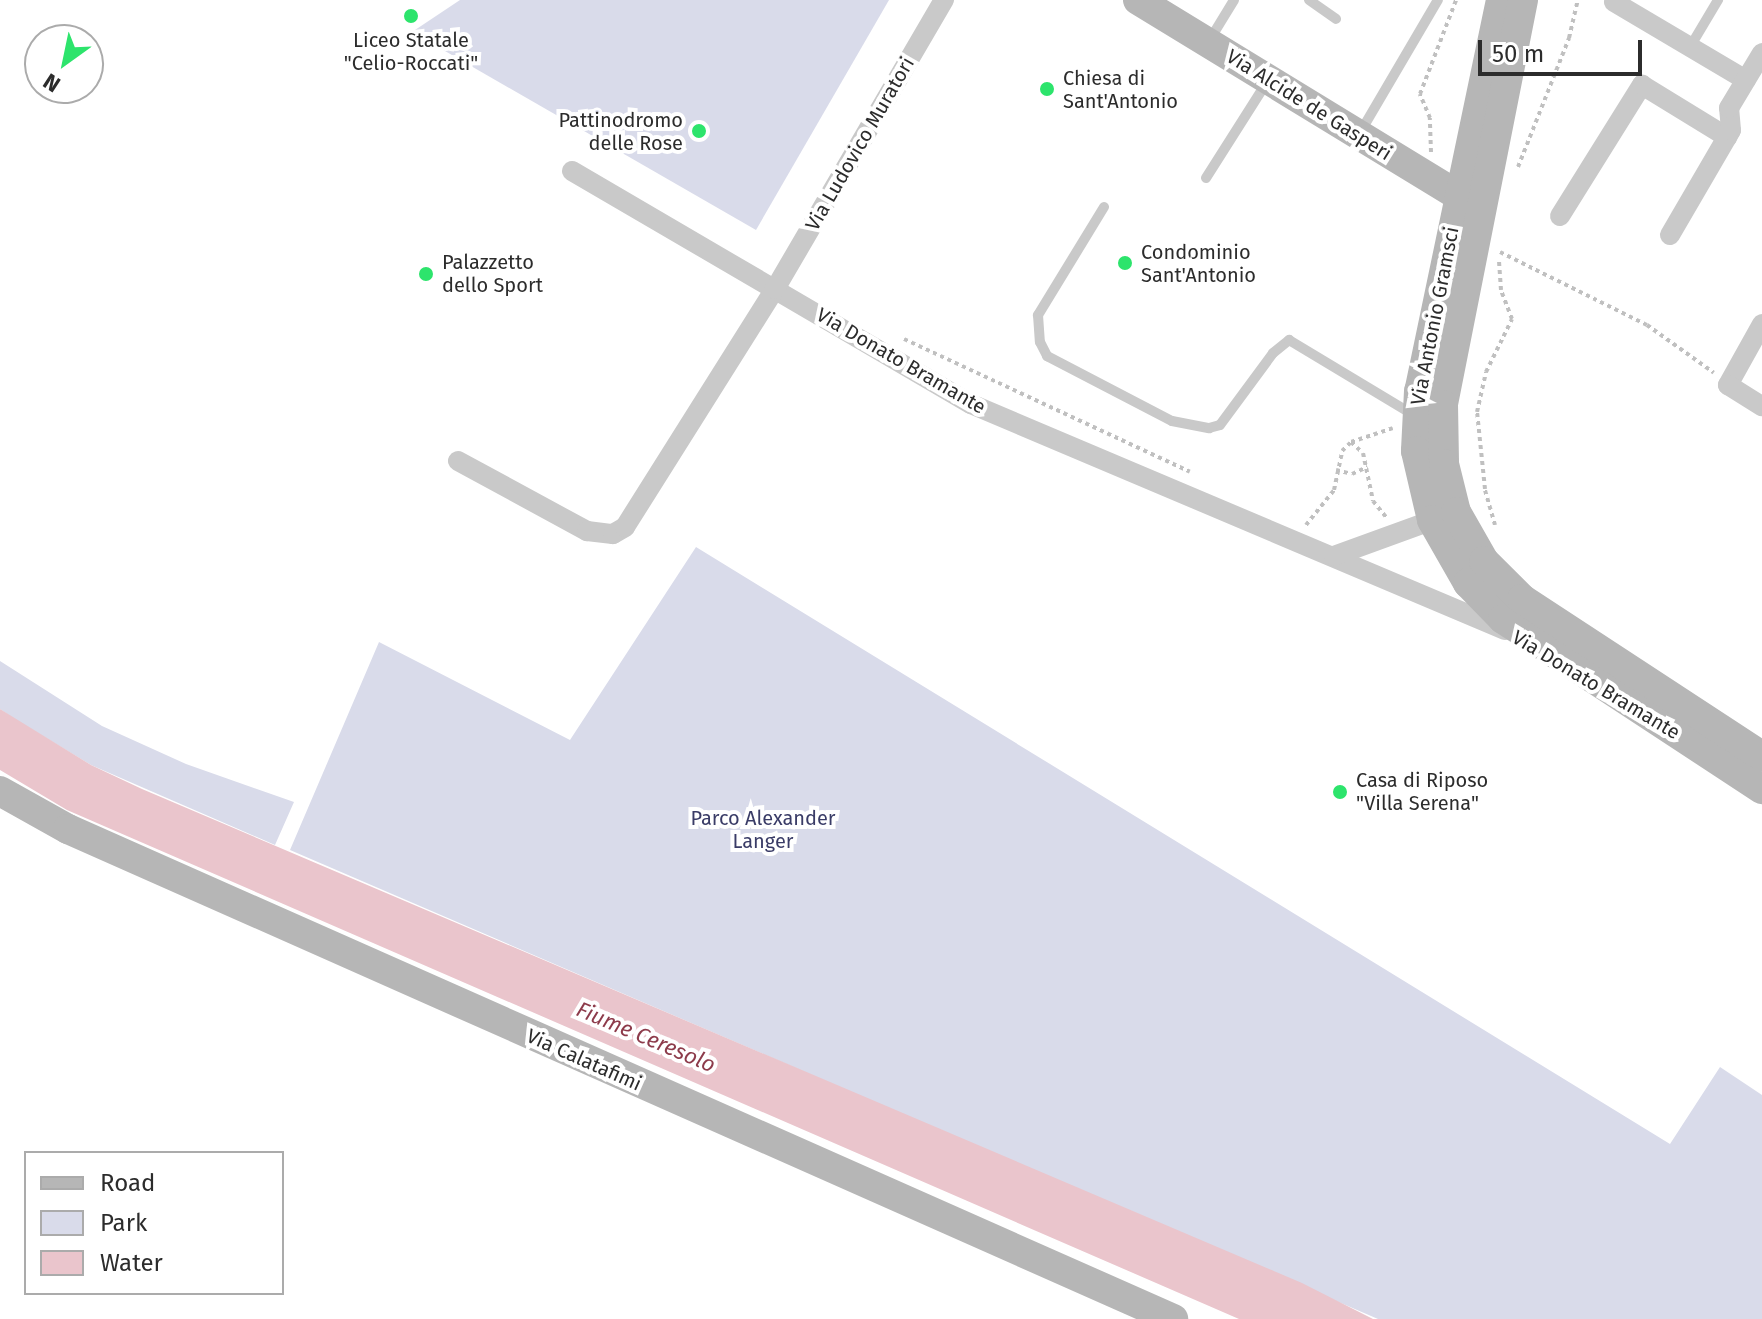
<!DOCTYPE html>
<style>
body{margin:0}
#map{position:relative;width:1762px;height:1319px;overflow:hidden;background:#fff;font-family:"Fira Sans",sans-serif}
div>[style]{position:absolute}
.green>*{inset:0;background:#d9dbea}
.water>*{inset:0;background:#eac5cc}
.path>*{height:4px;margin-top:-2px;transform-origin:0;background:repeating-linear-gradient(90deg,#c0c0c0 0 4px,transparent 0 8px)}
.lane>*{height:10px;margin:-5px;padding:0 5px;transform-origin:5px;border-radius:5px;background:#c9c9c9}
.street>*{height:20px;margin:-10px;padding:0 10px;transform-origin:10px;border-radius:10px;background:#c9c9c9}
.secondary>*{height:30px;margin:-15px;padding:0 15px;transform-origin:15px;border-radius:15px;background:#b6b6b6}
.dots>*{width:22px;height:22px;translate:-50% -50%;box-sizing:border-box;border:4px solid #fff;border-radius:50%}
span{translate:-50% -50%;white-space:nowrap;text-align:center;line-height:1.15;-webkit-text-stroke:8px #fff;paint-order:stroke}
.poi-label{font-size:20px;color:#2c2c2c}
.left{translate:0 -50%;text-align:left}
.right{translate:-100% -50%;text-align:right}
.street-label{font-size:20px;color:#2c2c2c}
.park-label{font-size:20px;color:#3a3c67}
.water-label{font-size:22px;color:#8d3b4b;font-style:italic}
.legend{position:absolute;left:24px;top:1151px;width:260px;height:144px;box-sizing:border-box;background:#fff;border:2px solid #ababab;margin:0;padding:10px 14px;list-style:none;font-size:24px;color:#2c2c2c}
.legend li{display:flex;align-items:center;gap:16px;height:40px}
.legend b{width:40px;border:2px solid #ababab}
.north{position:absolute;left:24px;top:24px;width:80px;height:80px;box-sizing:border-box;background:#fff;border:2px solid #ababab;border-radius:50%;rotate:213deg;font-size:22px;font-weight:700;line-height:32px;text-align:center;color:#2c2c2c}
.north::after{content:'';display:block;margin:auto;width:28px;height:36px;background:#2de46c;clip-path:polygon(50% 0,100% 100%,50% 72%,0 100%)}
.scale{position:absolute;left:1478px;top:40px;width:164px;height:36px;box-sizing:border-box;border:4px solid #2c2c2c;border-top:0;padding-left:10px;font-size:24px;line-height:28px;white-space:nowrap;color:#2c2c2c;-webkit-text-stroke:6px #fff;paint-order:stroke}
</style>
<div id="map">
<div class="green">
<div style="clip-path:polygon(460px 0,889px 0,756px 230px,412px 32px)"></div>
<div style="clip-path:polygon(696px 547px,1670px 1144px,1720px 1067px,1762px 1095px,1762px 1319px,1378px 1319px,290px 850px,379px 642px,570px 740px)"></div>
<div style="clip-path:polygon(0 661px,102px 726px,186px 764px,294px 802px,275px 845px,91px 765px,13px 718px,0 709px)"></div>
</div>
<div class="water">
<div style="clip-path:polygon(0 709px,91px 765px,142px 789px,1302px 1283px,1373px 1319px,1239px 1319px,67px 810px,0 770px)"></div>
</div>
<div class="path">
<div style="left:1431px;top:152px;width:34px;rotate:-92deg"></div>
<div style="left:1430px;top:118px;width:26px;rotate:-113deg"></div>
<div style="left:1420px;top:94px;width:101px;rotate:-69deg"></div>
<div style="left:1518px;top:167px;width:139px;rotate:-68.4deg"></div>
<div style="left:1569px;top:38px;width:39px;rotate:-77deg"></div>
<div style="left:1500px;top:252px;width:164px;rotate:26.4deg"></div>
<div style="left:1647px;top:325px;width:82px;rotate:35.6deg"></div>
<div style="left:904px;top:339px;width:315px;rotate:24.9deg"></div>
<div style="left:1351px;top:442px;width:16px;rotate:43deg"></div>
<div style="left:1363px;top:453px;width:49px;rotate:78.2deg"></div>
<div style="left:1373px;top:501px;width:21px;rotate:51deg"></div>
<div style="left:1336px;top:470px;width:16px;rotate:14deg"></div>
<div style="left:1352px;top:474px;width:17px;rotate:-25deg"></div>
<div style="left:1306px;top:525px;width:45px;rotate:-51.3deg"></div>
<div style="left:1334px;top:490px;width:40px;rotate:-78deg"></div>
<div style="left:1342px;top:451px;width:13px;rotate:-45deg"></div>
<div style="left:1351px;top:442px;width:44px;rotate:-18.4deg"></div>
<div style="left:1495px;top:525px;width:37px;rotate:-106deg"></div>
<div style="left:1485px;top:489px;width:77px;rotate:-95.9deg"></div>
<div style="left:1477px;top:412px;width:41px;rotate:-77.3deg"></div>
<div style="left:1486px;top:372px;width:59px;rotate:-63.9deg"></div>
<div style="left:1512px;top:319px;width:31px;rotate:-111deg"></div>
<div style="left:1501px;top:290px;width:29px;rotate:-94deg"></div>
</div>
<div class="lane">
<div style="left:1309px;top:0;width:33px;rotate:35deg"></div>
<div style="left:1209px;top:41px;width:48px;rotate:-58.6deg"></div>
<div style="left:1690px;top:47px;width:55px;rotate:-59.2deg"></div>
<div style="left:1361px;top:131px;width:152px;rotate:-59.6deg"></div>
<div style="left:1206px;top:178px;width:114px;rotate:-57.6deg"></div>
<div style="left:1104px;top:207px;width:127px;rotate:121.4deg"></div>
<div style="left:1038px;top:315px;width:27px;rotate:86deg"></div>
<div style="left:1040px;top:342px;width:16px;rotate:63deg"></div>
<div style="left:1047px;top:356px;width:141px;rotate:27.5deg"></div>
<div style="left:1172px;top:421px;width:38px;rotate:11deg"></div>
<div style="left:1209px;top:428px;width:11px;rotate:-15deg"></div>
<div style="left:1220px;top:425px;width:89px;rotate:-53.6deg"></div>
<div style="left:1273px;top:353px;width:21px;rotate:-39deg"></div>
<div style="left:1289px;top:340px;width:146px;rotate:31deg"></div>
</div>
<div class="street">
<div style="left:1614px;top:2px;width:153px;rotate:30.6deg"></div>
<div style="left:572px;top:171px;width:462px;rotate:30.3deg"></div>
<div style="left:971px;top:404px;width:580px;rotate:22.94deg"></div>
<div style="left:1560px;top:216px;width:155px;rotate:-58deg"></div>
<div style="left:1642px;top:85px;width:100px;rotate:31.5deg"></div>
<div style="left:1670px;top:235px;width:121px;rotate:-59.8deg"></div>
<div style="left:1731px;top:130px;width:22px;rotate:-95deg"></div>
<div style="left:1729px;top:108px;width:64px;rotate:-59deg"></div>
<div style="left:1762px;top:324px;width:70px;rotate:119.1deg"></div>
<div style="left:1728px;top:385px;width:40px;rotate:32deg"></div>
<div style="left:458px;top:461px;width:147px;rotate:28.5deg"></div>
<div style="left:587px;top:531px;width:26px;rotate:7deg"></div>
<div style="left:613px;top:534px;width:14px;rotate:-30deg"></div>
<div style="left:625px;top:527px;width:281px;rotate:-57.8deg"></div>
<div style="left:775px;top:289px;width:335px;rotate:-59.7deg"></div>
<div style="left:1334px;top:556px;width:114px;rotate:-20deg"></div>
</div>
<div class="secondary">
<div style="left:1138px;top:0;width:394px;rotate:31.4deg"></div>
<div style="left:1501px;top:0;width:400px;rotate:101.8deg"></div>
<div style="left:1419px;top:391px;width:60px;rotate:92.9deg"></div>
<div style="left:1416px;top:451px;width:71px;rotate:76.9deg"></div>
<div style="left:1432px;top:520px;width:73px;rotate:60.3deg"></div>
<div style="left:1468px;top:583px;width:50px;rotate:45.8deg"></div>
<div style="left:1503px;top:619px;width:310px;rotate:33.3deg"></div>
<div style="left:1523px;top:0;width:413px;rotate:101.2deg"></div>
<div style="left:1443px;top:405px;width:59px;rotate:89deg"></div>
<div style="left:1444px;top:464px;width:49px;rotate:76deg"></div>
<div style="left:1456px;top:512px;width:56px;rotate:60.3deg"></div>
<div style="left:1484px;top:561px;width:54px;rotate:45deg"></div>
<div style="left:1522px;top:599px;width:287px;rotate:33.2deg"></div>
<div style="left:0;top:791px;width:78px;rotate:29.2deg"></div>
<div style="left:68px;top:829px;width:1209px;rotate:23.91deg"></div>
</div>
<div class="dots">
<div style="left:411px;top:16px;background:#2de46c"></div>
<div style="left:1047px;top:89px;background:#2de46c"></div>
<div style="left:699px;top:131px;background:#2de46c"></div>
<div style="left:1125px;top:263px;background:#2de46c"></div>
<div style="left:426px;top:274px;background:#2de46c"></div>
<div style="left:1340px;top:792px;background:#2de46c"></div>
</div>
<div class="poi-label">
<span style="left:411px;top:52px">Liceo Statale<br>"Celio-Roccati"</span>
<span class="left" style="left:1063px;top:90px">Chiesa di<br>Sant'Antonio</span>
<span class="right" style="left:683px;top:132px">Pattinodromo<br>delle Rose</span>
<span class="left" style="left:1141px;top:264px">Condominio<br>Sant'Antonio</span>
<span class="left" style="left:442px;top:274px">Palazzetto<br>dello Sport</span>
<span class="left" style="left:1356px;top:792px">Casa di Riposo<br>"Villa Serena"</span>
</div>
<div class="street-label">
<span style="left:1309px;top:105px;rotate:32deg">Via Alcide de Gasperi</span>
<span style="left:860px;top:144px;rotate:-60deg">Via Ludovico Muratori</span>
<span style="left:1435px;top:316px;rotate:-79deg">Via Antonio Gramsci</span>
<span style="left:901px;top:361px;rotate:30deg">Via Donato Bramante</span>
<span style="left:1596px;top:685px;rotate:31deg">Via Donato Bramante</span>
<span style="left:584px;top:1060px;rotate:24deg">Via Calatafimi</span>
</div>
<div class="park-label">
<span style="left:763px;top:830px">Parco Alexander<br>Langer</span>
</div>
<div class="water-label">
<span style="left:646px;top:1037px;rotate:23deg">Fiume Ceresolo</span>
</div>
<ul class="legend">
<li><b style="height:10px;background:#b6b6b6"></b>Road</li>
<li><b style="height:22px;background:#d9dbea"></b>Park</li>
<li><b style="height:22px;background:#eac5cc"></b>Water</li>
</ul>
<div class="north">N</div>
<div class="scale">50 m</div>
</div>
